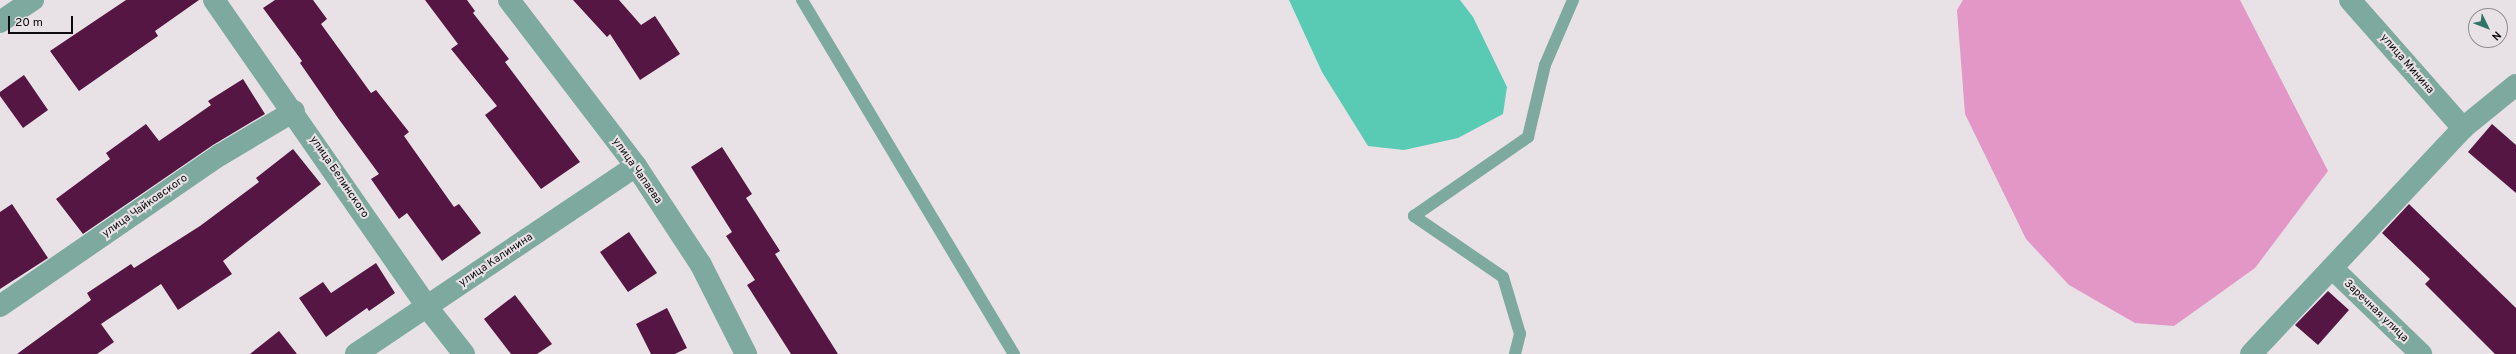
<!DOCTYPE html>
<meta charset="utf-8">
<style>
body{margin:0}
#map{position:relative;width:2516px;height:354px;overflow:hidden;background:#e8e2e6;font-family:Overpass,sans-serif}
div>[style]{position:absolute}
.forest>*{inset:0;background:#e297c7}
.water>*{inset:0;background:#59cab4}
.building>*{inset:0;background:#551643}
.service>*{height:12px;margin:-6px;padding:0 6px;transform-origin:6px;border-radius:6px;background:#7ea99f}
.minor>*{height:22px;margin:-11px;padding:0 11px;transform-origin:11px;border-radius:11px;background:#7ea99f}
span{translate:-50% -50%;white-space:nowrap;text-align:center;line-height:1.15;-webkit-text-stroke:4px #e8e2e6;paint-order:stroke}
.street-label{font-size:11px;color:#0e0c0e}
.north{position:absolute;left:2468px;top:8px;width:40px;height:40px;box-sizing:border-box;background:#e8e2e6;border:1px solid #918c90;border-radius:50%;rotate:133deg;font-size:11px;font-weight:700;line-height:16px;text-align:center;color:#0e0c0e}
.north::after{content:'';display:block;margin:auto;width:14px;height:18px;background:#307467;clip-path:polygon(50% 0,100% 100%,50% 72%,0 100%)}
.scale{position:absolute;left:8px;top:16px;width:65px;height:18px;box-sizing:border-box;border:2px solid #0e0c0e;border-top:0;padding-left:5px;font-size:12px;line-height:14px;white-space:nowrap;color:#0e0c0e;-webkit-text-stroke:3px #e8e2e6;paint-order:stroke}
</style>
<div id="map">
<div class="forest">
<div style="clip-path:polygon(1963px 0,2240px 0,2328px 171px,2255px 268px,2174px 326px,2135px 323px,2069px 285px,2026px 239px,1965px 114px,1957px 10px)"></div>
</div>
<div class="water">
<div style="clip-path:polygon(1289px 0,1460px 0,1473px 17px,1507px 87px,1503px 114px,1458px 138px,1404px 150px,1368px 146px,1322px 72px)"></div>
</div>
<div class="building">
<div style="clip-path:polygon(126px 0,199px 0,155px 31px,158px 36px,79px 91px,50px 51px)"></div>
<div style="clip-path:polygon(275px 0,313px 0,327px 19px,321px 24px,371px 93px,376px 90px,409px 132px,404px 136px,454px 207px,459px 204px,481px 233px,442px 261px,407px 213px,399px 219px,371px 179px,379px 174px,338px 118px,300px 63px,302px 61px,263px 8px)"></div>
<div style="clip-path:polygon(425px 0,467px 0,475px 11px,473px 13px,509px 59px,505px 62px,580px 162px,541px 189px,485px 115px,497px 106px,451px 49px,458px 44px)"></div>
<div style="clip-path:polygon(573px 0,619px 0,641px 25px,655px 16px,680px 54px,640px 80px,610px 34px,607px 37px)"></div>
<div style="clip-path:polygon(24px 75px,48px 110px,23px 128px,0 96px,0 92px)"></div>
<div style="clip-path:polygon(243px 79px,265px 114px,213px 145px,83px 234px,56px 199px,110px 159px,106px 153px,146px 124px,159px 141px,211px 105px,208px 101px)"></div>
<div style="clip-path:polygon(2492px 124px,2516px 145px,2516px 193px,2468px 152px)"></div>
<div style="clip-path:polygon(722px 147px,752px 194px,746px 198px,780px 251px,775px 254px,838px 354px,791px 354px,747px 285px,755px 280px,726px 236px,732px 232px,691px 167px)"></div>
<div style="clip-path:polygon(293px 149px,321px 184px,223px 261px,232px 274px,178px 310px,161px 284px,101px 324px,114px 342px,97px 354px,17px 354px,91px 300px,87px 293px,131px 264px,134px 268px,200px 226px,259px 182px,256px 178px)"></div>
<div style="clip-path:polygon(12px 204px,48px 258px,0 289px,0 212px)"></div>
<div style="clip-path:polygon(2409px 204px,2516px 308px,2516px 354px,2495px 354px,2425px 284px,2430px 279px,2382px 233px)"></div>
<div style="clip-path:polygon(629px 232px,657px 273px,628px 292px,600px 252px)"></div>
<div style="clip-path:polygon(376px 263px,395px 293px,369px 311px,367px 308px,326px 337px,299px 298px,323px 282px,331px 293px)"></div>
<div style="clip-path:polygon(2328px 291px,2349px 310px,2318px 345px,2295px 325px)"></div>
<div style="clip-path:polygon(515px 295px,552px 344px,537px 354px,511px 354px,484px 319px)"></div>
<div style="clip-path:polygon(667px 308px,687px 348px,675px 354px,651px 354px,636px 324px)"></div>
<div style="clip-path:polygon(279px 331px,297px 354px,250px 354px)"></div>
</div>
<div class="service">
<div style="left:802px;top:0;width:413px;rotate:59.1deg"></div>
<div style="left:1515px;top:354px;width:21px;rotate:-76deg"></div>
<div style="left:1520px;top:334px;width:59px;rotate:-106.6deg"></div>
<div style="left:1503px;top:277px;width:108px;rotate:-145.6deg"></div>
<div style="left:1414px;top:216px;width:139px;rotate:-34.7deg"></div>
<div style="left:1528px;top:137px;width:74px;rotate:-76.7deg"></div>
<div style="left:1545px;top:65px;width:71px;rotate:-66.7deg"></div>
</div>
<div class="minor">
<div style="left:214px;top:0;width:374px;rotate:55.2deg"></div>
<div style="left:427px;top:307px;width:60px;rotate:51.8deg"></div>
<div style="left:509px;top:0;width:209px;rotate:52.6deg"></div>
<div style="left:636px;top:166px;width:118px;rotate:56.7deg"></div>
<div style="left:701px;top:265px;width:100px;rotate:63.2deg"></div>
<div style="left:2350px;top:0;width:171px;rotate:48.6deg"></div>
<div style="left:0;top:22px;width:40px;rotate:-34deg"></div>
<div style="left:2332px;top:268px;width:124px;rotate:44deg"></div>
<div style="left:0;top:306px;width:267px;rotate:-34.5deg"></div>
<div style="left:220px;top:155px;width:86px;rotate:-30.7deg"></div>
<div style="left:356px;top:354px;width:337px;rotate:-33.9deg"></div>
<div style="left:2251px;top:354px;width:310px;rotate:-46.8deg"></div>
<div style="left:2463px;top:128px;width:68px;rotate:-39.1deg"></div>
</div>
<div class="street-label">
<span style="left:2407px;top:64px;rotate:49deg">улица Минина</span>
<span style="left:637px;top:171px;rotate:55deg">улица Чапаева</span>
<span style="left:339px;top:177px;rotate:56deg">улица Белинского</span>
<span style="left:145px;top:206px;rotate:-35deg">улица Чайковского</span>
<span style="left:496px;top:260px;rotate:-34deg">улица Калинина</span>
<span style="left:2376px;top:311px;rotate:44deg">Заречная улица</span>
</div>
<div class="north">N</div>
<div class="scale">20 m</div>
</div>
